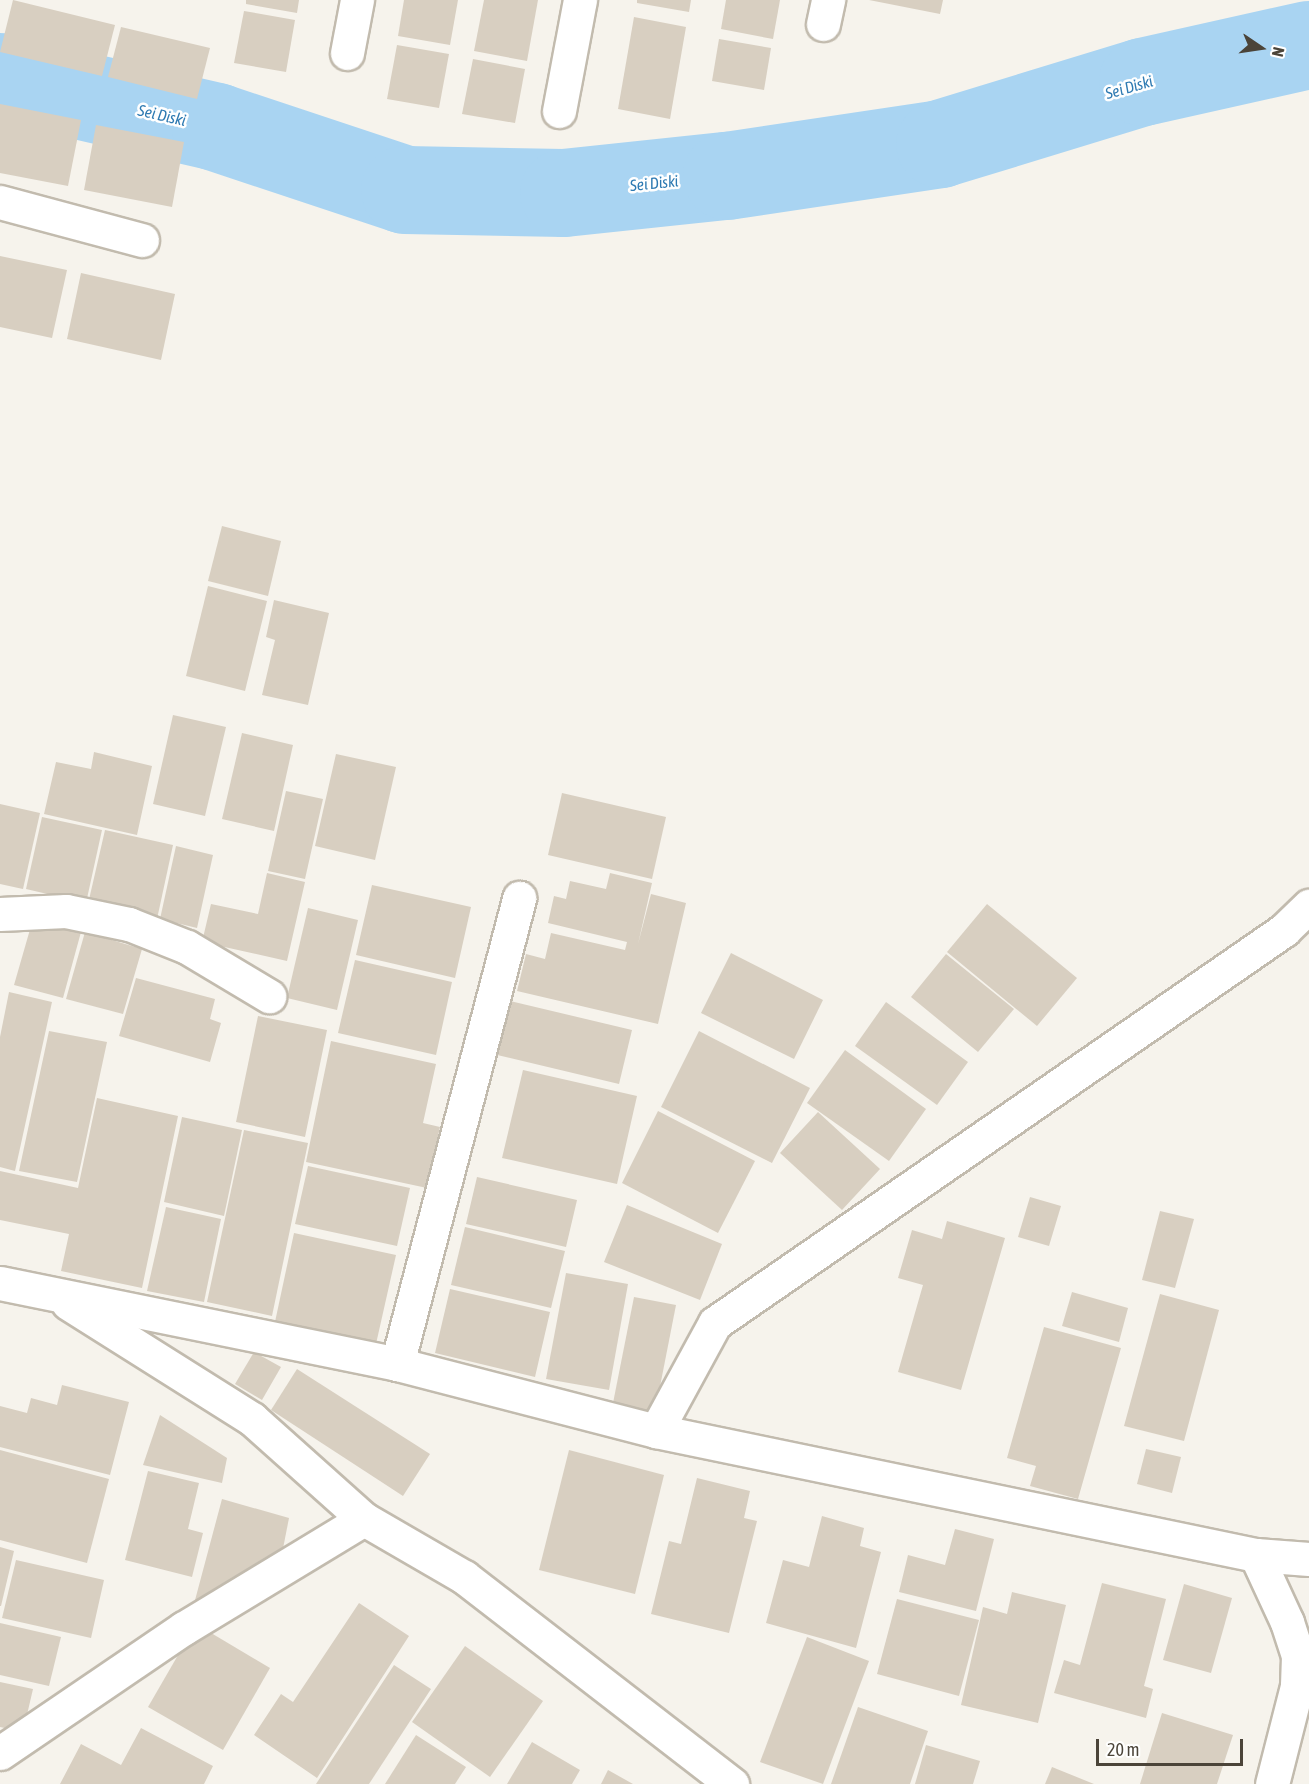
<!DOCTYPE html>
<style>
body{margin:0}
#map{position:relative;width:1309px;height:1784px;overflow:hidden;background:#f6f3ec;font-family:"Asap Condensed",sans-serif}
div>[style]{position:absolute}
.river>*{height:88px;margin:-44px;padding:0 44px;transform-origin:44px;border-radius:44px;background:#a9d4f2}
.building>*{inset:0;background:#d8cfc1}
.roads{filter:drop-shadow(2px 0 #c2bbae) drop-shadow(-2px 0 #c2bbae) drop-shadow(0 2px #c2bbae) drop-shadow(0 -2px #c2bbae)}
.minor>*{height:33px;margin:-16.5px;padding:0 16.5px;transform-origin:16.5px;border-radius:16.5px;background:#fff}
span{translate:-50% -50%;white-space:nowrap;text-align:center;line-height:1.15;-webkit-text-stroke:5px #fff;paint-order:stroke}
.water-label{font-size:16px;color:#2e7ab2;font-style:italic}
.north{position:absolute;left:1231px;top:18px;width:60px;height:60px;-webkit-text-stroke:4px #fff;paint-order:stroke;rotate:103deg;font-size:16px;font-weight:700;line-height:24px;text-align:center;color:#4b4439}
.north::after{content:'';display:block;margin:auto;width:21px;height:27px;background:#4b4439;clip-path:polygon(50% 0,100% 100%,50% 72%,0 100%)}
.scale{position:absolute;left:1096px;top:1739px;width:147px;height:27px;box-sizing:border-box;border:3px solid #4b4439;border-top:0;padding-left:8px;font-size:18px;line-height:21px;white-space:nowrap;color:#4b4439;-webkit-text-stroke:4px #fff;paint-order:stroke}
</style>
<div id="map">
<div class="river">
<div style="left:0;top:77px;width:222px;rotate:13deg"></div>
<div style="left:216px;top:127px;width:199px;rotate:18.4deg"></div>
<div style="left:405px;top:190px;width:159px;rotate:1.1deg"></div>
<div style="left:564px;top:193px;width:164px;rotate:-6deg"></div>
<div style="left:727px;top:176px;width:215px;rotate:-8.5deg"></div>
<div style="left:940px;top:144px;width:212px;rotate:-17deg"></div>
<div style="left:1143px;top:82px;width:170px;rotate:-12.6deg"></div>
</div>
<div class="building">
<div style="clip-path:polygon(13px 0,115px 25px,102px 76px,0 52px)"></div>
<div style="clip-path:polygon(246px 0,299px 0,297px 13px,246px 4px)"></div>
<div style="clip-path:polygon(404px 0,458px 0,450px 45px,398px 36px)"></div>
<div style="clip-path:polygon(484px 0,538px 0,527px 61px,474px 51px)"></div>
<div style="clip-path:polygon(637px 0,691px 0,689px 12px,637px 3px)"></div>
<div style="clip-path:polygon(726px 0,780px 0,773px 39px,721px 29px)"></div>
<div style="clip-path:polygon(869px 0,943px 0,940px 14px)"></div>
<div style="clip-path:polygon(244px 11px,295px 20px,286px 72px,234px 63px)"></div>
<div style="clip-path:polygon(634px 17px,686px 27px,670px 119px,618px 109px)"></div>
<div style="clip-path:polygon(121px 27px,210px 48px,197px 99px,108px 77px)"></div>
<div style="clip-path:polygon(719px 39px,771px 48px,764px 90px,712px 81px)"></div>
<div style="clip-path:polygon(397px 45px,449px 54px,439px 108px,387px 99px)"></div>
<div style="clip-path:polygon(473px 59px,525px 69px,515px 123px,462px 114px)"></div>
<div style="clip-path:polygon(0 104px,81px 120px,68px 186px,0 173px)"></div>
<div style="clip-path:polygon(96px 125px,184px 142px,172px 207px,84px 190px)"></div>
<div style="clip-path:polygon(0 256px,67px 270px,52px 338px,0 327px)"></div>
<div style="clip-path:polygon(81px 273px,175px 294px,161px 360px,67px 339px)"></div>
<div style="clip-path:polygon(222px 526px,281px 541px,268px 596px,208px 581px)"></div>
<div style="clip-path:polygon(208px 586px,267px 601px,245px 691px,186px 676px)"></div>
<div style="clip-path:polygon(274px 600px,329px 613px,308px 705px,262px 695px,275px 640px,266px 637px)"></div>
<div style="clip-path:polygon(173px 715px,226px 727px,205px 816px,153px 804px)"></div>
<div style="clip-path:polygon(242px 733px,293px 745px,274px 831px,222px 819px)"></div>
<div style="clip-path:polygon(94px 752px,152px 766px,137px 835px,44px 814px,56px 762px,91px 769px)"></div>
<div style="clip-path:polygon(336px 754px,396px 767px,375px 860px,315px 846px)"></div>
<div style="clip-path:polygon(286px 791px,323px 799px,305px 879px,268px 871px)"></div>
<div style="clip-path:polygon(562px 793px,666px 817px,652px 879px,548px 855px)"></div>
<div style="clip-path:polygon(0 804px,40px 813px,23px 889px,0 884px)"></div>
<div style="clip-path:polygon(42px 817px,102px 830px,86px 903px,26px 889px)"></div>
<div style="clip-path:polygon(105px 830px,173px 845px,157px 919px,88px 904px)"></div>
<div style="clip-path:polygon(176px 846px,213px 855px,197px 928px,160px 919px)"></div>
<div style="clip-path:polygon(267px 873px,305px 882px,287px 961px,202px 942px,211px 904px,258px 914px)"></div>
<div style="clip-path:polygon(610px 873px,652px 883px,638px 944px,651px 894px,686px 903px,658px 1024px,517px 991px,526px 954px,545px 959px,551px 933px,625px 950px,627px 942px,548px 923px,554px 896px,566px 899px,570px 881px,606px 889px)"></div>
<div style="clip-path:polygon(372px 885px,471px 907px,455px 978px,356px 955px)"></div>
<div style="clip-path:polygon(987px 904px,1077px 978px,1037px 1026px,947px 952px)"></div>
<div style="clip-path:polygon(308px 908px,358px 920px,337px 1010px,287px 998px)"></div>
<div style="clip-path:polygon(33px 919px,81px 932px,63px 998px,14px 985px)"></div>
<div style="clip-path:polygon(85px 932px,142px 949px,123px 1014px,66px 999px)"></div>
<div style="clip-path:polygon(731px 953px,823px 1000px,794px 1059px,701px 1013px)"></div>
<div style="clip-path:polygon(946px 954px,1014px 1009px,978px 1052px,911px 997px)"></div>
<div style="clip-path:polygon(355px 960px,452px 982px,436px 1055px,338px 1033px)"></div>
<div style="clip-path:polygon(136px 978px,215px 999px,210px 1019px,221px 1023px,210px 1062px,119px 1036px)"></div>
<div style="clip-path:polygon(9px 992px,52px 1002px,15px 1171px,0 1167px,0 1037px)"></div>
<div style="clip-path:polygon(506px 1000px,632px 1030px,619px 1084px,493px 1054px)"></div>
<div style="clip-path:polygon(886px 1002px,968px 1062px,937px 1105px,855px 1046px)"></div>
<div style="clip-path:polygon(258px 1016px,327px 1030px,305px 1137px,236px 1122px)"></div>
<div style="clip-path:polygon(49px 1031px,107px 1042px,77px 1182px,19px 1171px)"></div>
<div style="clip-path:polygon(699px 1031px,810px 1088px,772px 1163px,661px 1107px)"></div>
<div style="clip-path:polygon(331px 1041px,436px 1064px,423px 1123px,440px 1127px,427px 1188px,306px 1162px)"></div>
<div style="clip-path:polygon(845px 1050px,926px 1109px,889px 1161px,807px 1103px)"></div>
<div style="clip-path:polygon(523px 1070px,637px 1096px,617px 1184px,502px 1158px)"></div>
<div style="clip-path:polygon(97px 1098px,178px 1116px,142px 1288px,61px 1271px,69px 1234px,0 1220px,0 1171px,78px 1188px)"></div>
<div style="clip-path:polygon(658px 1111px,755px 1161px,718px 1233px,622px 1183px)"></div>
<div style="clip-path:polygon(818px 1112px,880px 1169px,842px 1210px,780px 1153px)"></div>
<div style="clip-path:polygon(182px 1117px,242px 1130px,224px 1216px,164px 1202px)"></div>
<div style="clip-path:polygon(244px 1130px,308px 1143px,272px 1316px,207px 1302px)"></div>
<div style="clip-path:polygon(308px 1166px,410px 1188px,397px 1246px,295px 1224px)"></div>
<div style="clip-path:polygon(477px 1177px,577px 1200px,566px 1247px,466px 1224px)"></div>
<div style="clip-path:polygon(1030px 1197px,1061px 1206px,1049px 1246px,1018px 1237px)"></div>
<div style="clip-path:polygon(627px 1205px,722px 1244px,700px 1300px,604px 1262px)"></div>
<div style="clip-path:polygon(166px 1207px,221px 1219px,204px 1302px,147px 1291px)"></div>
<div style="clip-path:polygon(1160px 1211px,1194px 1219px,1175px 1288px,1142px 1280px)"></div>
<div style="clip-path:polygon(947px 1221px,1005px 1238px,961px 1390px,898px 1372px,923px 1285px,898px 1278px,912px 1230px,942px 1239px)"></div>
<div style="clip-path:polygon(465px 1227px,565px 1251px,551px 1308px,451px 1285px)"></div>
<div style="clip-path:polygon(294px 1233px,396px 1255px,376px 1344px,275px 1322px)"></div>
<div style="clip-path:polygon(566px 1273px,628px 1284px,609px 1390px,546px 1379px)"></div>
<div style="clip-path:polygon(450px 1289px,550px 1312px,535px 1377px,435px 1353px)"></div>
<div style="clip-path:polygon(1072px 1292px,1128px 1308px,1119px 1342px,1062px 1326px)"></div>
<div style="clip-path:polygon(1160px 1294px,1219px 1310px,1184px 1441px,1124px 1426px)"></div>
<div style="clip-path:polygon(634px 1297px,676px 1305px,655px 1412px,613px 1403px)"></div>
<div style="clip-path:polygon(1044px 1327px,1121px 1348px,1078px 1499px,1030px 1486px,1036px 1466px,1007px 1458px)"></div>
<div style="clip-path:polygon(254px 1352px,281px 1367px,262px 1400px,235px 1384px)"></div>
<div style="clip-path:polygon(297px 1369px,430px 1454px,403px 1496px,271px 1410px)"></div>
<div style="clip-path:polygon(62px 1385px,129px 1402px,110px 1475px,0 1447px,0 1406px,27px 1413px,31px 1398px,57px 1405px)"></div>
<div style="clip-path:polygon(160px 1415px,227px 1458px,222px 1483px,143px 1465px)"></div>
<div style="clip-path:polygon(1146px 1449px,1181px 1457px,1172px 1493px,1137px 1484px)"></div>
<div style="clip-path:polygon(0 1450px,109px 1479px,87px 1563px,0 1540px)"></div>
<div style="clip-path:polygon(569px 1450px,664px 1475px,635px 1594px,539px 1570px)"></div>
<div style="clip-path:polygon(148px 1471px,199px 1483px,188px 1529px,203px 1533px,192px 1577px,125px 1560px)"></div>
<div style="clip-path:polygon(697px 1478px,750px 1491px,744px 1518px,757px 1521px,729px 1633px,651px 1614px,669px 1541px,681px 1544px)"></div>
<div style="clip-path:polygon(222px 1499px,289px 1518px,279px 1569px,194px 1604px)"></div>
<div style="clip-path:polygon(822px 1516px,864px 1528px,860px 1546px,881px 1552px,856px 1648px,766px 1623px,783px 1560px,809px 1567px)"></div>
<div style="clip-path:polygon(955px 1529px,994px 1539px,976px 1611px,899px 1592px,908px 1555px,945px 1565px)"></div>
<div style="clip-path:polygon(0 1547px,14px 1551px,1px 1606px,0 1606px)"></div>
<div style="clip-path:polygon(16px 1560px,104px 1580px,91px 1638px,2px 1618px)"></div>
<div style="clip-path:polygon(1102px 1583px,1166px 1599px,1144px 1686px,1153px 1689px,1146px 1718px,1054px 1693px,1064px 1660px,1080px 1665px)"></div>
<div style="clip-path:polygon(1184px 1584px,1232px 1598px,1211px 1673px,1163px 1660px)"></div>
<div style="clip-path:polygon(1012px 1592px,1066px 1605px,1038px 1723px,961px 1705px,983px 1607px,1007px 1614px)"></div>
<div style="clip-path:polygon(897px 1599px,979px 1620px,959px 1696px,877px 1674px)"></div>
<div style="clip-path:polygon(359px 1603px,409px 1636px,317px 1778px,254px 1735px,281px 1694px,293px 1702px)"></div>
<div style="clip-path:polygon(0 1623px,61px 1637px,49px 1686px,0 1675px)"></div>
<div style="clip-path:polygon(196px 1624px,270px 1668px,223px 1750px,148px 1707px)"></div>
<div style="clip-path:polygon(807px 1637px,869px 1661px,823px 1784px,760px 1762px)"></div>
<div style="clip-path:polygon(465px 1646px,543px 1701px,490px 1777px,412px 1722px)"></div>
<div style="clip-path:polygon(394px 1665px,431px 1689px,369px 1784px,316px 1784px)"></div>
<div style="clip-path:polygon(0 1682px,33px 1689px,23px 1732px,0 1727px)"></div>
<div style="clip-path:polygon(858px 1707px,928px 1731px,910px 1784px,831px 1784px)"></div>
<div style="clip-path:polygon(1162px 1713px,1233px 1735px,1217px 1784px,1140px 1784px)"></div>
<div style="clip-path:polygon(141px 1728px,213px 1766px,204px 1784px,60px 1784px,81px 1744px,121px 1765px)"></div>
<div style="clip-path:polygon(416px 1735px,466px 1767px,455px 1784px,385px 1784px)"></div>
<div style="clip-path:polygon(532px 1742px,580px 1770px,572px 1784px,507px 1784px)"></div>
<div style="clip-path:polygon(926px 1745px,980px 1761px,973px 1784px,915px 1784px)"></div>
<div style="clip-path:polygon(1052px 1767px,1094px 1784px,1045px 1784px)"></div>
<div style="clip-path:polygon(608px 1770px,633px 1784px,601px 1784px)"></div>
</div>
<div class="roads">
<div class="minor">
<div style="left:823px;top:24px;width:25px;rotate:-78deg"></div>
<div style="left:347px;top:53px;width:54px;rotate:-79.3deg"></div>
<div style="left:559px;top:111px;width:113px;rotate:-79.3deg"></div>
<div style="left:0;top:202px;width:147px;rotate:15deg"></div>
<div style="left:0;top:914px;width:66px;rotate:-2.6deg"></div>
<div style="left:66px;top:911px;width:64px;rotate:11.7deg"></div>
<div style="left:129px;top:924px;width:62px;rotate:21.6deg"></div>
<div style="left:187px;top:947px;width:96px;rotate:30.9deg"></div>
<div style="left:0;top:1283px;width:405px;rotate:11.5deg"></div>
<div style="left:397px;top:1364px;width:268px;rotate:14.5deg"></div>
<div style="left:656px;top:1431px;width:613px;rotate:11.68deg"></div>
<div style="left:1256px;top:1555px;width:53px;rotate:4.3deg"></div>
<div style="left:68px;top:1303px;width:218px;rotate:32.2deg"></div>
<div style="left:252px;top:1419px;width:150px;rotate:41.8deg"></div>
<div style="left:364px;top:1519px;width:116px;rotate:30.1deg"></div>
<div style="left:464px;top:1577px;width:339px;rotate:37.7deg"></div>
<div style="left:397px;top:1364px;width:482px;rotate:-75.3deg"></div>
<div style="left:656px;top:1431px;width:123px;rotate:-61.4deg"></div>
<div style="left:715px;top:1323px;width:692px;rotate:-34.63deg"></div>
<div style="left:1284px;top:930px;width:35px;rotate:-44deg"></div>
<div style="left:1256px;top:1555px;width:74px;rotate:65.2deg"></div>
<div style="left:1287px;top:1622px;width:36px;rotate:72deg"></div>
<div style="left:1298px;top:1656px;width:30px;rotate:92deg"></div>
<div style="left:1297px;top:1686px;width:101px;rotate:104.3deg"></div>
<div style="left:0;top:1753px;width:222px;rotate:-34.2deg"></div>
<div style="left:184px;top:1628px;width:210px;rotate:-31.2deg"></div>
</div>
</div>
<div class="water-label">
<span style="left:1129px;top:87px;rotate:-16deg">Sei Diski</span>
<span style="left:162px;top:115px;rotate:13deg">Sei Diski</span>
<span style="left:654px;top:183px;rotate:-6deg">Sei Diski</span>
</div>
<div class="north">N</div>
<div class="scale">20 m</div>
</div>
